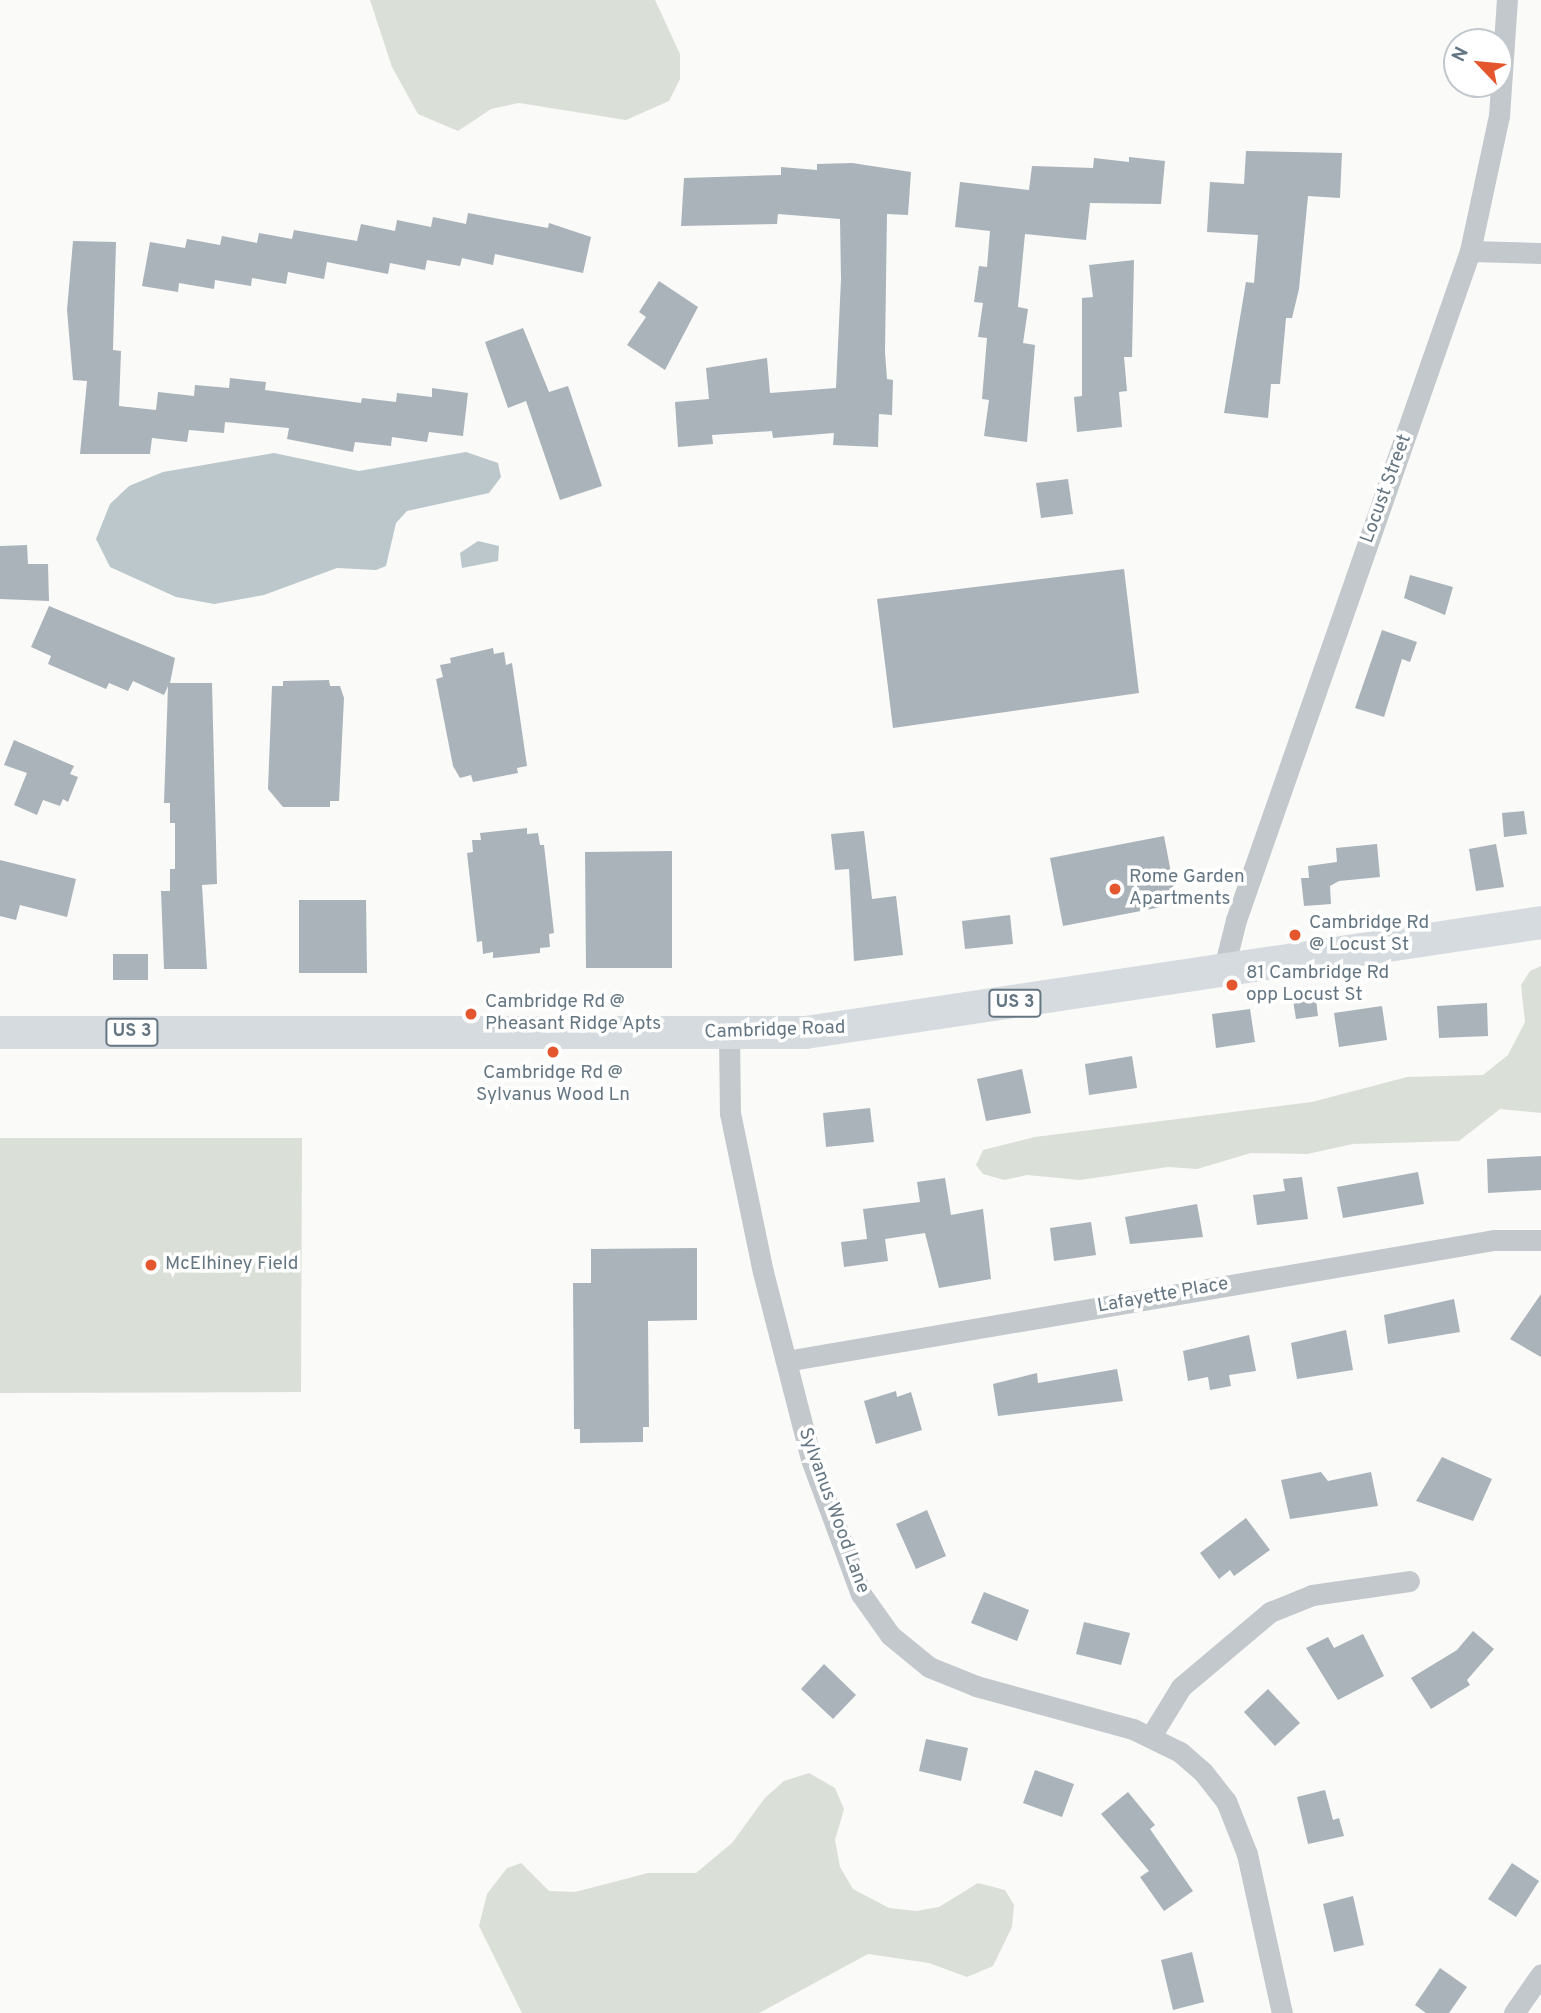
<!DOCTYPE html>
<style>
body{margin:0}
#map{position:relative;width:1541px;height:2013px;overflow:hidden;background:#fafaf8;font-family:Overpass,sans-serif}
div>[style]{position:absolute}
.green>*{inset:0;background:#dadfd7}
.water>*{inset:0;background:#bbc7cb}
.building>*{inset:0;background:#aab3b9}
.minor>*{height:21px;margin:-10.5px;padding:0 10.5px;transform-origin:10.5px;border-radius:10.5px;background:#c3c8cc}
.trunk>*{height:33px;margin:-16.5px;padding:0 16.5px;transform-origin:16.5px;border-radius:16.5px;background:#d6dbdf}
.dots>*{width:19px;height:19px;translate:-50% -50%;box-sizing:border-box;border:4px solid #fff;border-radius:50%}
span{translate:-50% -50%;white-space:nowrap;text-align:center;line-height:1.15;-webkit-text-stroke:7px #fff;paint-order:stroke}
.shield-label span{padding:2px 5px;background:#fff;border:2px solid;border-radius:5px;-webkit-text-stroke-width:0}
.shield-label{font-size:18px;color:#657683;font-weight:700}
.street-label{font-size:19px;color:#657683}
.poi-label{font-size:19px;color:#657683}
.left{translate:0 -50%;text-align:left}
.north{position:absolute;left:1443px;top:28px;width:70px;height:70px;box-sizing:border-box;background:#fff;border:2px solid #c1c8cd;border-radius:50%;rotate:296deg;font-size:19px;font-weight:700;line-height:28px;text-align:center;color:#657683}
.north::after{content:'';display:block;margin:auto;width:24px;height:32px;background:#e4572e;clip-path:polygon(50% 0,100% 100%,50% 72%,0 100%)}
</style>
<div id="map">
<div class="green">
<div style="clip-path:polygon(370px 0,655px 0,680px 54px,680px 79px,669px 101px,626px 120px,519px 103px,491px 109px,458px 131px,418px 114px,392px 67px)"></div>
<div style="clip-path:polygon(1541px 966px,1541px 1113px,1500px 1109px,1459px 1141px,1353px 1144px,1307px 1154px,1251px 1153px,1197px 1169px,1168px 1167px,1080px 1180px,1027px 1175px,1004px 1180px,983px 1174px,976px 1165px,983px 1150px,1035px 1137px,1312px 1102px,1407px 1077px,1483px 1075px,1508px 1055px,1525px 1022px,1521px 985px,1530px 971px)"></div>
<div style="clip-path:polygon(0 1138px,302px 1138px,301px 1392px,0 1393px)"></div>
<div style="clip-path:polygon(809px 1773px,835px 1788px,844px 1809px,835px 1840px,840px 1867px,853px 1889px,889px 1908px,916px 1911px,939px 1907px,978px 1883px,1005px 1890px,1014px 1905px,1012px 1927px,993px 1966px,967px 1977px,929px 1963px,868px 1954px,759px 2013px,522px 2013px,479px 1926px,487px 1894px,507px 1868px,521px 1863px,549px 1891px,575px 1892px,648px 1873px,696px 1873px,732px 1843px,765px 1798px,784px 1781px)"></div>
</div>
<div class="water">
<div style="clip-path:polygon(466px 452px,498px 463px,501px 477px,489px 493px,407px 511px,396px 523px,386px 566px,376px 570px,337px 568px,264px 595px,214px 604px,176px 597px,110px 567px,96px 539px,110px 504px,129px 486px,163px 472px,274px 453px,359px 471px)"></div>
<div style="clip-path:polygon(478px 541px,499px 546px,498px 561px,462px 568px,460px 553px)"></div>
</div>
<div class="building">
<div style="clip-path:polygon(1246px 151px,1342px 153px,1340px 198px,1308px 196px,1299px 289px,1292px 318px,1286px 318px,1280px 384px,1271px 384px,1268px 418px,1224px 413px,1246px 282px,1254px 283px,1258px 235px,1207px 232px,1210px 182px,1244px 184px)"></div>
<div style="clip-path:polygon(1129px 157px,1165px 161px,1161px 204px,1090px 203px,1086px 240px,1025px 234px,1018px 307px,1028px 309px,1023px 343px,1035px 345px,1027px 442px,984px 436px,989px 400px,982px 399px,987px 338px,978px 337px,983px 303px,974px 302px,979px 266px,987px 267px,990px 231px,955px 227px,960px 182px,1029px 190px,1032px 166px,1093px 168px,1094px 158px,1129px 162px)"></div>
<div style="clip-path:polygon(852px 163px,911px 172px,908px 215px,887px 214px,885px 352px,887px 379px,893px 380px,892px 415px,879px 414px,878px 447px,833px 445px,834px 433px,773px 438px,772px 431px,712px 435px,713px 444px,678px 447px,675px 402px,709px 399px,706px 368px,767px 358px,770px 393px,836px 388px,841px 279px,840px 219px,778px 214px,777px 224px,681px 226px,684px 178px,781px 175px,781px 167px,817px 170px,817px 164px)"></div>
<div style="clip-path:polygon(468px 213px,548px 228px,549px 223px,591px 237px,583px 273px,495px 254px,493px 265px,462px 258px,460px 266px,427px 260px,425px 270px,390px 263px,388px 274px,327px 262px,324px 279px,288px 272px,286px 284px,252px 278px,251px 286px,215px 280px,214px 289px,179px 283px,178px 292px,142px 286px,150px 242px,185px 248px,187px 239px,220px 245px,222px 236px,257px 243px,259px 233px,292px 239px,294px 230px,357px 241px,361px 224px,395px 231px,397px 220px,431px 227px,433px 217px,466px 224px)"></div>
<div style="clip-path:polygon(73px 241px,116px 242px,113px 350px,121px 351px,119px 406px,156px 410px,158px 392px,194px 396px,195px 385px,229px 388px,230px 378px,266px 382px,265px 390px,361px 403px,362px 398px,396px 402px,397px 393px,432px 397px,432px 388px,468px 393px,463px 436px,429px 432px,427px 442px,392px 437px,391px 446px,355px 442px,353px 452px,287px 439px,289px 428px,225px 422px,224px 433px,189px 430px,187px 442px,152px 438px,150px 454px,80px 454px,87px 381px,73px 380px,67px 310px)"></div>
<div style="clip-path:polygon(1134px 260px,1132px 357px,1124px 357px,1127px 391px,1119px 392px,1122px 427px,1077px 432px,1074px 397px,1082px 396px,1082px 298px,1093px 297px,1089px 265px)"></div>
<div style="clip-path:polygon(659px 281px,698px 307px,665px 370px,627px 345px,646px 317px,639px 312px)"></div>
<div style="clip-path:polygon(523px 328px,549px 392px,568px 386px,602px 486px,560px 500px,526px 401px,508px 408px,485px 342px)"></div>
<div style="clip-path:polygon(1068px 479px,1073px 514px,1041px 518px,1036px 483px)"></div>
<div style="clip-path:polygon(27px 545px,28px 564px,48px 564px,49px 601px,0 599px,0 546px)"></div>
<div style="clip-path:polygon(1124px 569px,1139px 693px,893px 728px,877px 599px)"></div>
<div style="clip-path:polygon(1410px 575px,1453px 587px,1445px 615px,1404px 598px)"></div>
<div style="clip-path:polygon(49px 606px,175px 658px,170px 683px,212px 683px,217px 884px,202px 885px,207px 969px,164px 969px,161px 891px,170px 891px,170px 869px,175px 869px,175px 823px,170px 823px,170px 803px,164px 803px,168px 686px,164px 695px,133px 681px,128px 691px,109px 683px,106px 689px,48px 664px,51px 656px,31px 647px)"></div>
<div style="clip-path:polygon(1382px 630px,1417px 642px,1410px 662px,1402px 659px,1384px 717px,1355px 708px)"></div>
<div style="clip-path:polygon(493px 648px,494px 654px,504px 652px,506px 665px,512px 663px,527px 766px,517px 768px,518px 773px,473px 782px,471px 775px,460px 778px,453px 766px,436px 679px,443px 677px,440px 665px,451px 663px,450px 658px)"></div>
<div style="clip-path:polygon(329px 680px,330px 686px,340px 686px,344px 698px,339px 801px,330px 801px,330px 807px,283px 807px,268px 789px,272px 686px,283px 686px,283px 681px)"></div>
<div style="clip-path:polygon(14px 740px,74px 766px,70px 774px,78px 777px,68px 802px,63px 799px,60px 806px,43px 800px,37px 815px,14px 805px,27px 773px,4px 765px)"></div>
<div style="clip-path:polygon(1524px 811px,1527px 834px,1504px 837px,1502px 813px)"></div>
<div style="clip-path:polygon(527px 828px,527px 834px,538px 833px,540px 845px,544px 845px,554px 933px,549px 934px,550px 947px,540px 948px,540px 953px,493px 958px,493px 952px,483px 954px,482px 941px,477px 942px,467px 853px,473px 852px,472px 840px,481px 840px,480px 833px)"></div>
<div style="clip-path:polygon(864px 831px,872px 899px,896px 896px,903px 955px,854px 961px,849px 869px,835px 870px,831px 834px)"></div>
<div style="clip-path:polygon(1164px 836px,1177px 904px,1063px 926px,1050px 858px)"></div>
<div style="clip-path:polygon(1377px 844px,1380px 877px,1339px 881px,1330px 886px,1331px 904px,1304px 906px,1301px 878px,1309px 878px,1308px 866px,1337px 862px,1336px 848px)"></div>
<div style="clip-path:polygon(1496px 844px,1504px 887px,1476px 891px,1469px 849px)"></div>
<div style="clip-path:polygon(672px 851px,672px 968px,586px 968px,585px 852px)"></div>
<div style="clip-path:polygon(0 860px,76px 879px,67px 917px,20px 905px,16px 920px,0 916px)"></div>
<div style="clip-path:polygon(299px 900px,366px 900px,367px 973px,299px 973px)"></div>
<div style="clip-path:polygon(1010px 915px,1013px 944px,965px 949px,962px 921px)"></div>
<div style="clip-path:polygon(113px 954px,148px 954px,148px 980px,113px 980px)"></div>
<div style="clip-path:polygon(1315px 991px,1318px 1016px,1296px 1019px,1292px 994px)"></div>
<div style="clip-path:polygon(1487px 1003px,1488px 1036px,1439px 1038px,1437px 1006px)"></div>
<div style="clip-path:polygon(1382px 1006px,1387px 1040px,1339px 1047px,1334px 1013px)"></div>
<div style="clip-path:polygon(1250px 1009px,1255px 1042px,1216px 1048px,1212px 1014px)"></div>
<div style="clip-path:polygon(1132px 1056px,1137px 1088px,1089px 1095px,1085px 1064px)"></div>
<div style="clip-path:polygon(1022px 1069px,1031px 1113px,986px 1121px,977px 1079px)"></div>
<div style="clip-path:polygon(870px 1108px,874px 1142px,826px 1147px,823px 1113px)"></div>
<div style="clip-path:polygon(1541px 1156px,1541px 1190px,1488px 1193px,1487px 1159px)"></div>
<div style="clip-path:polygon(1418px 1172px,1424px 1204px,1343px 1218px,1337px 1187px)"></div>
<div style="clip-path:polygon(1302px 1177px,1308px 1219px,1257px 1225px,1253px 1195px,1285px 1191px,1283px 1179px)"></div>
<div style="clip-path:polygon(945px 1178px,951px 1215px,983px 1209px,991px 1279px,939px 1288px,925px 1233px,885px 1239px,888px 1261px,844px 1267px,841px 1242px,867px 1239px,863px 1209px,920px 1202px,917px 1182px)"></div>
<div style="clip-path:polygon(1197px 1204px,1203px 1237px,1130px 1244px,1125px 1217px)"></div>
<div style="clip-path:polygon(1091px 1222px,1096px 1255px,1054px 1261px,1050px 1228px)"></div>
<div style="clip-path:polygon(697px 1248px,697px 1320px,648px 1321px,649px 1427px,643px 1427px,643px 1442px,580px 1443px,580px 1429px,574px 1429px,573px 1283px,591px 1283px,591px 1249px)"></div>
<div style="clip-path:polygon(1541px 1294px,1541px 1357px,1510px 1339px)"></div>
<div style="clip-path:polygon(1454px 1299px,1460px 1332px,1388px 1344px,1384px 1315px)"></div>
<div style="clip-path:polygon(1346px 1330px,1353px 1370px,1297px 1379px,1291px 1343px)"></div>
<div style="clip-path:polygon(1249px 1335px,1256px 1371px,1229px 1375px,1231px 1386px,1210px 1390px,1208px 1377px,1188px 1381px,1183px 1351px)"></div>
<div style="clip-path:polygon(1117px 1369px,1123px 1401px,998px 1416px,993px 1384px,1037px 1373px,1038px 1383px)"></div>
<div style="clip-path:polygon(896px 1391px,897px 1397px,911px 1392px,922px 1430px,876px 1444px,864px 1401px)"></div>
<div style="clip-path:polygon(1442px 1457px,1492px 1479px,1473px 1521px,1416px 1501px)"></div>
<div style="clip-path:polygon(1321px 1472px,1328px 1481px,1371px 1472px,1378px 1506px,1290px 1519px,1281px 1480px)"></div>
<div style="clip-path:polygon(927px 1510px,946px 1556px,916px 1569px,896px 1524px)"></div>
<div style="clip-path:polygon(1246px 1518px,1270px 1550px,1234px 1576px,1230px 1570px,1219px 1579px,1200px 1553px)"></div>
<div style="clip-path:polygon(984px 1592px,1029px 1610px,1017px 1641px,971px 1623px)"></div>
<div style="clip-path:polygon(1084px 1622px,1130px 1633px,1121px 1665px,1076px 1654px)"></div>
<div style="clip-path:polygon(1473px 1631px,1494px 1649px,1467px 1680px,1470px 1685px,1431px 1709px,1411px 1678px,1457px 1650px)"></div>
<div style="clip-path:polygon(1363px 1634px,1384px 1676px,1338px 1700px,1306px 1648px,1328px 1637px,1334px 1648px)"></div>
<div style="clip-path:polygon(824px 1664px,856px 1695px,833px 1719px,801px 1689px)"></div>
<div style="clip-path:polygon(1268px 1689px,1300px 1723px,1275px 1746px,1244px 1712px)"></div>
<div style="clip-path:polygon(926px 1739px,968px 1748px,961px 1781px,919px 1771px)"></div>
<div style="clip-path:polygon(1035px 1770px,1074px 1784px,1062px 1817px,1023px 1803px)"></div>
<div style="clip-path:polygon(1325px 1790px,1333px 1820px,1339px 1818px,1344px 1836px,1308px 1844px,1297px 1797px)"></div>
<div style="clip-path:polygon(1128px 1792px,1155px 1825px,1150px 1829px,1193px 1891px,1164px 1911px,1140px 1877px,1149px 1871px,1101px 1814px)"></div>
<div style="clip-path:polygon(1512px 1863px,1539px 1881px,1516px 1917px,1488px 1899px)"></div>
<div style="clip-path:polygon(1353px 1896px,1364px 1945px,1334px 1952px,1323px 1904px)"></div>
<div style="clip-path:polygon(1192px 1952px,1204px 2002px,1173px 2010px,1161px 1960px)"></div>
<div style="clip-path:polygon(1440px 1968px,1467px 1987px,1449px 2013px,1426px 2013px,1415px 2005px)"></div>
</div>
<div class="minor">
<div style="left:1470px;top:251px;width:71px;rotate:1.6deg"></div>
<div style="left:1224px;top:968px;width:49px;rotate:-76deg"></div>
<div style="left:1236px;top:920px;width:709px;rotate:-70.72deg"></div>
<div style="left:1470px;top:251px;width:138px;rotate:-77.9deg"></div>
<div style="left:1499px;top:116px;width:116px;rotate:-86.1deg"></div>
<div style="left:729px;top:1034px;width:79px;rotate:89.3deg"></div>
<div style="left:730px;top:1113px;width:162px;rotate:78.3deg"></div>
<div style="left:763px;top:1272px;width:193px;rotate:75.6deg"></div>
<div style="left:811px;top:1459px;width:144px;rotate:69.7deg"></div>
<div style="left:861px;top:1594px;width:50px;rotate:54.7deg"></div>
<div style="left:890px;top:1635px;width:50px;rotate:39.4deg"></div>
<div style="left:929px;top:1667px;width:51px;rotate:22deg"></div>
<div style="left:976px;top:1686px;width:163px;rotate:15.3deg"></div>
<div style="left:1133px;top:1729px;width:52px;rotate:26.1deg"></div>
<div style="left:1180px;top:1752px;width:30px;rotate:41deg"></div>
<div style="left:1203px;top:1772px;width:37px;rotate:52deg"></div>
<div style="left:1226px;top:1801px;width:57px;rotate:68.4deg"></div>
<div style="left:1247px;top:1854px;width:163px;rotate:77.6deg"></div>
<div style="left:786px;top:1361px;width:718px;rotate:-9.7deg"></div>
<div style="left:1494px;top:1240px;width:47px"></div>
<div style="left:1151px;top:1736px;width:57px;rotate:-58.5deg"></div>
<div style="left:1181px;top:1687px;width:116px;rotate:-40.1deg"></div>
<div style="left:1270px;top:1612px;width:45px;rotate:-22deg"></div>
<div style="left:1312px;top:1595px;width:98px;rotate:-8.2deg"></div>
<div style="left:1514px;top:2013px;width:47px;rotate:-55.3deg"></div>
</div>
<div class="trunk">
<div style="left:0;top:1032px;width:805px"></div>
<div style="left:805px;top:1032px;width:744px;rotate:-8.5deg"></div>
</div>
<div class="dots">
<div style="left:1115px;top:889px;background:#e4572e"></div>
<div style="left:1295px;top:935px;background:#e4572e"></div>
<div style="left:1232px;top:985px;background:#e4572e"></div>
<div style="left:471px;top:1014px;background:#e4572e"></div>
<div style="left:553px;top:1052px;background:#e4572e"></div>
<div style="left:151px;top:1265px;background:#e4572e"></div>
</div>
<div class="shield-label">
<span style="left:1015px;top:1003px">US 3</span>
<span style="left:132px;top:1032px">US 3</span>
</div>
<div class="street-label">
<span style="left:1387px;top:489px;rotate:-70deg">Locust Street</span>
<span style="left:775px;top:1031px;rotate:-2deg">Cambridge Road</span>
<span style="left:1163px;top:1296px;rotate:-10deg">Lafayette Place</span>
<span style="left:833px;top:1511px;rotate:70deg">Sylvanus Wood Lane</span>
</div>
<div class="poi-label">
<span class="left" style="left:1129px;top:889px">Rome Garden<br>Apartments</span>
<span class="left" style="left:1309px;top:935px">Cambridge Rd<br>@ Locust St</span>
<span class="left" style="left:1246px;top:985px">81 Cambridge Rd<br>opp Locust St</span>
<span class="left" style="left:485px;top:1014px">Cambridge Rd @<br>Pheasant Ridge Apts</span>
<span style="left:553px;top:1085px">Cambridge Rd @<br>Sylvanus Wood Ln</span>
<span class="left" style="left:165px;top:1265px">McElhiney Field</span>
</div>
<div class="north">N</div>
</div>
